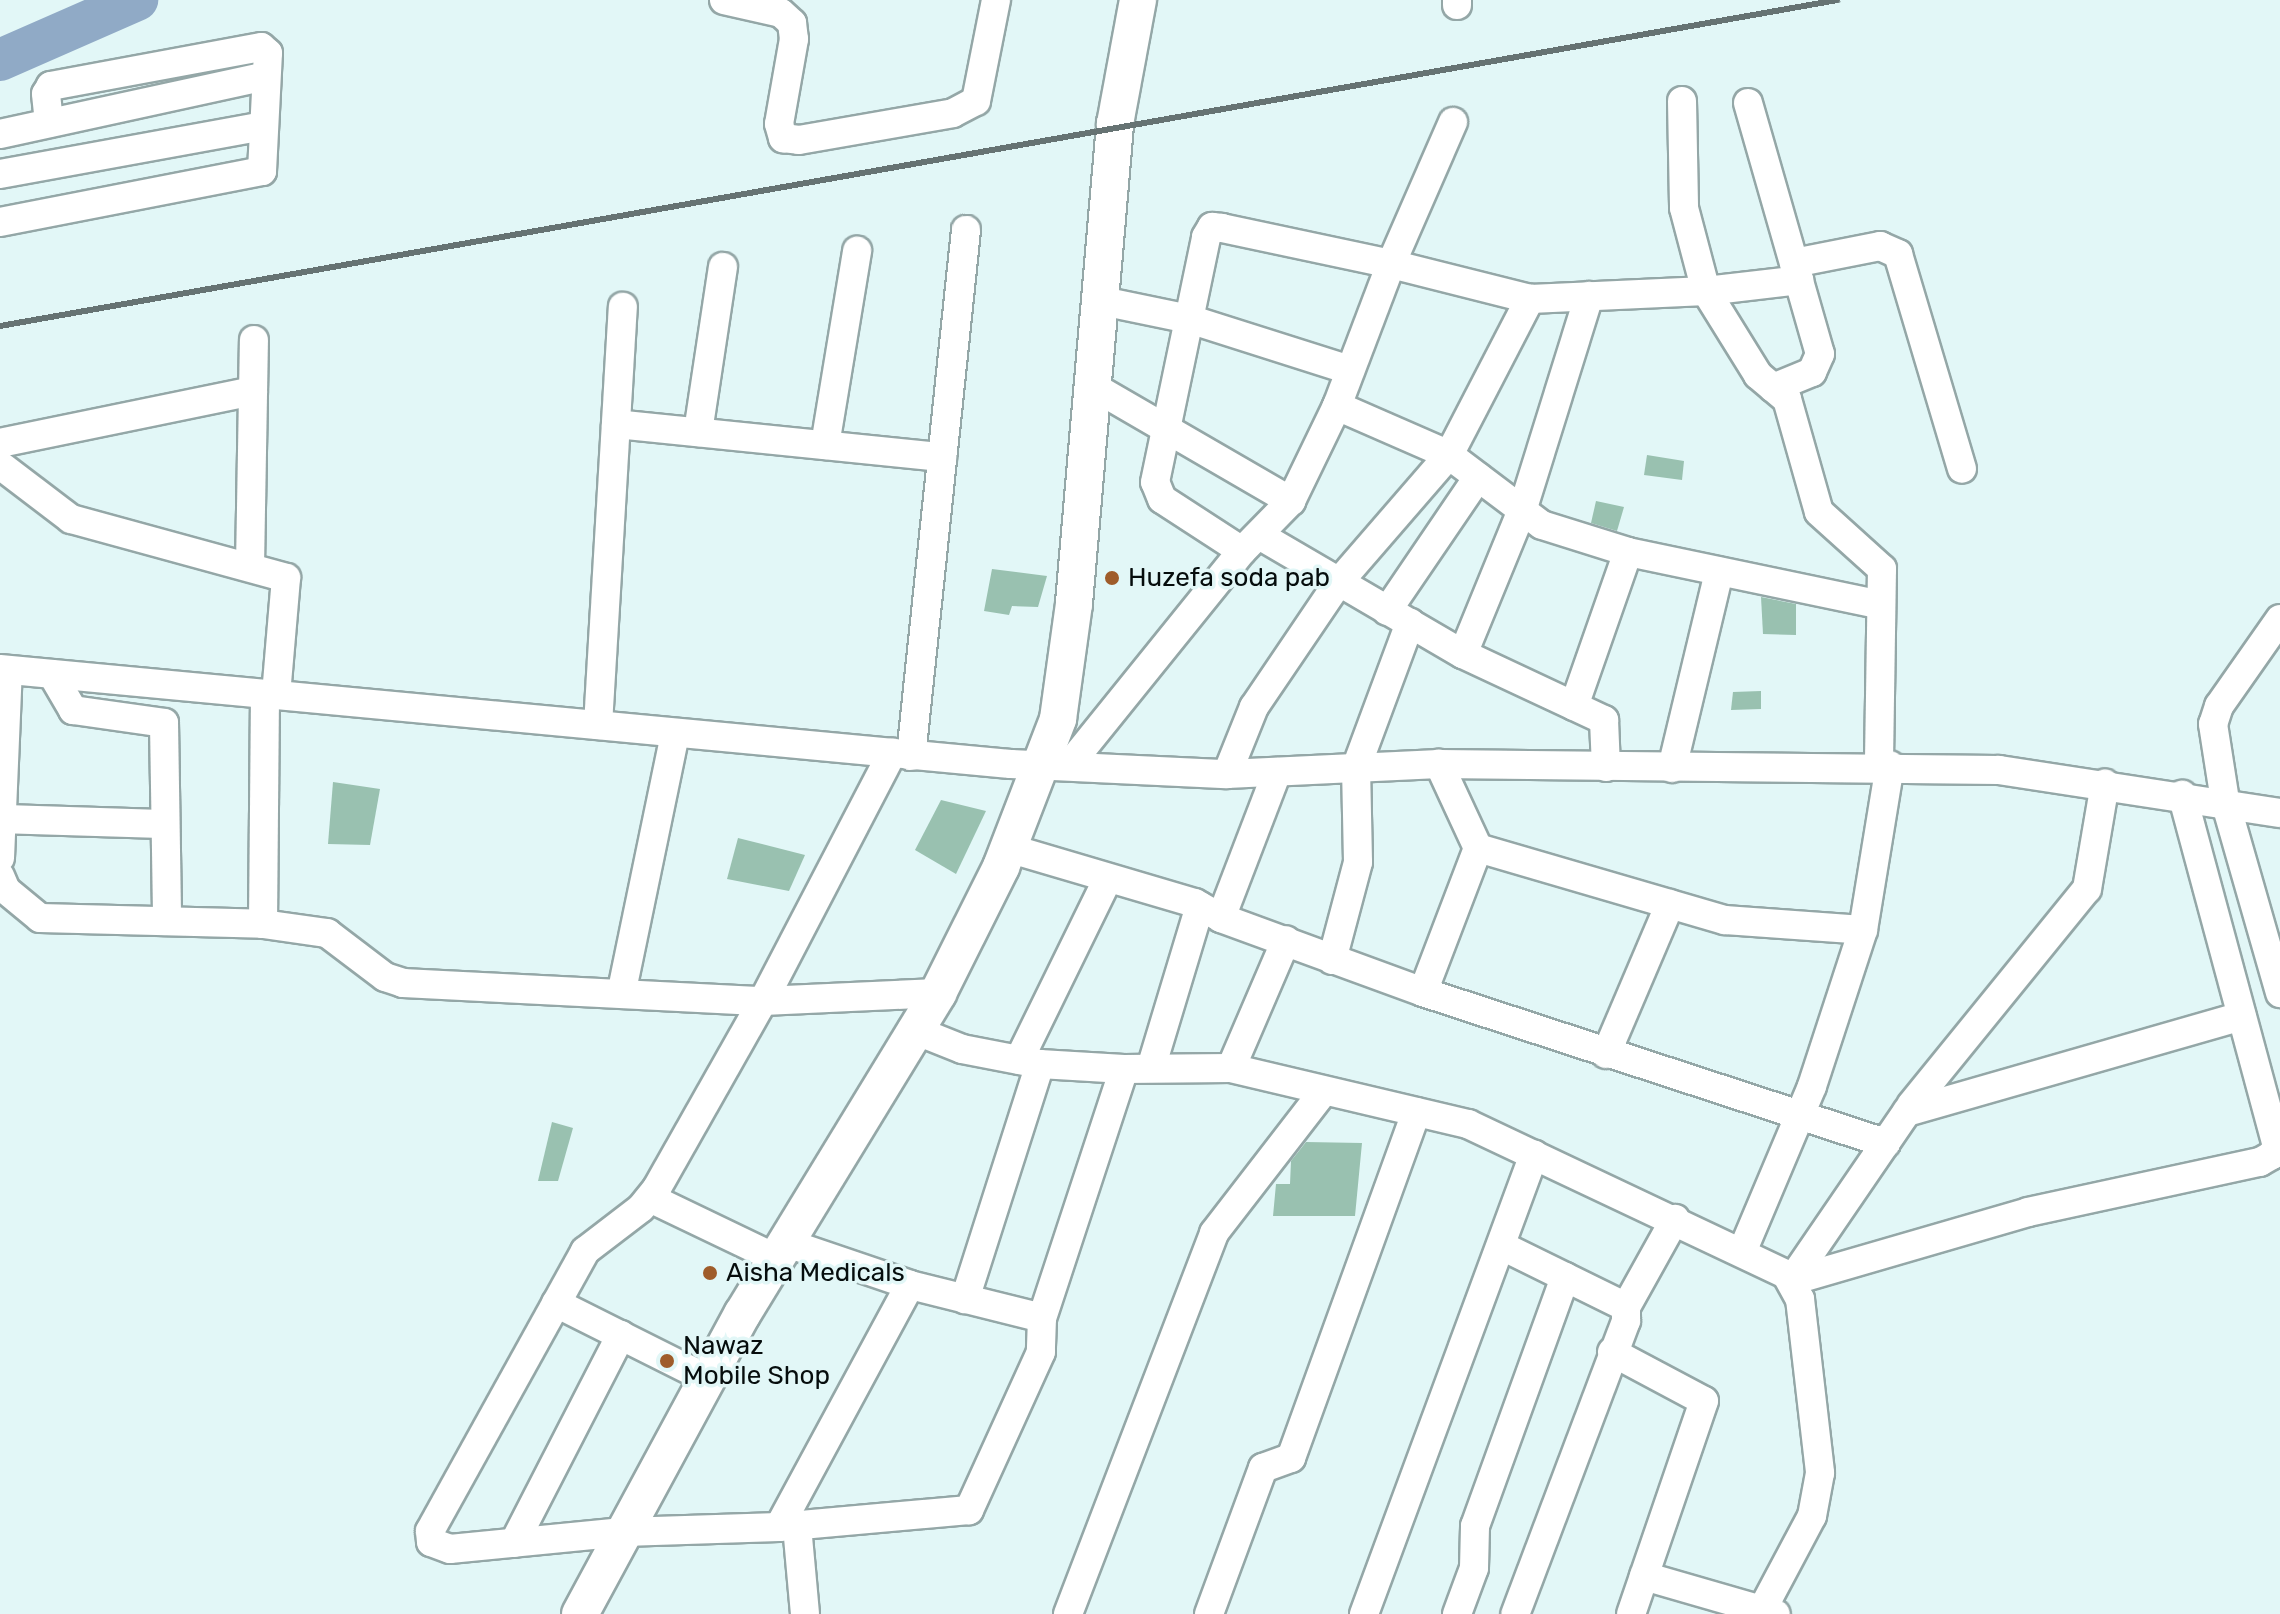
<!DOCTYPE html>
<style>
body{margin:0}
#map{position:relative;width:2280px;height:1614px;overflow:hidden;background:#e2f7f7;font-family:Rubik,sans-serif}
div>[style]{position:absolute}
.river>*{height:42px;margin:-21px;padding:0 21px;transform-origin:21px;border-radius:21px;background:#90aac6}
.building>*{inset:0;background:#99c1b0}
.roads{filter:drop-shadow(2px 0 #94a7a7) drop-shadow(-2px 0 #94a7a7) drop-shadow(0 2px #94a7a7) drop-shadow(0 -2px #94a7a7)}
.minor>*{height:28px;margin:-14px;padding:0 14px;transform-origin:14px;border-radius:14px;background:#fff}
.major>*{height:36px;margin:-18px;padding:0 18px;transform-origin:18px;border-radius:18px;background:#fff}
.rail>*{height:6px;margin:-3px;padding:0 3px;transform-origin:3px;border-radius:3px;background:#667373}
.dots>*{width:22px;height:22px;translate:-50% -50%;box-sizing:border-box;border:4px solid #e2f7f7;border-radius:50%}
span{translate:-50% -50%;white-space:nowrap;text-align:center;line-height:1.15;-webkit-text-stroke:7px #e2f7f7;paint-order:stroke}
.poi-label{font-size:26px;color:#060d0d}
.left{translate:0 -50%;text-align:left}
</style>
<div id="map">
<div class="river">
<div style="left:0;top:60px;width:150px;rotate:-23.7deg"></div>
</div>
<div class="building">
<div style="clip-path:polygon(1647px 455px,1684px 461px,1682px 480px,1644px 475px)"></div>
<div style="clip-path:polygon(1596px 501px,1624px 507px,1617px 531px,1591px 523px)"></div>
<div style="clip-path:polygon(992px 569px,1047px 576px,1038px 607px,1012px 606px,1009px 615px,984px 611px)"></div>
<div style="clip-path:polygon(1761px 597px,1796px 604px,1796px 635px,1763px 634px)"></div>
<div style="clip-path:polygon(1761px 691px,1761px 709px,1731px 710px,1733px 692px)"></div>
<div style="clip-path:polygon(333px 782px,380px 789px,370px 845px,328px 844px)"></div>
<div style="clip-path:polygon(941px 800px,986px 811px,956px 874px,915px 850px)"></div>
<div style="clip-path:polygon(738px 838px,805px 855px,789px 891px,727px 879px)"></div>
<div style="clip-path:polygon(552px 1122px,573px 1128px,558px 1181px,538px 1181px)"></div>
<div style="clip-path:polygon(1306px 1142px,1362px 1143px,1355px 1216px,1273px 1216px,1276px 1184px,1290px 1184px,1291px 1161px)"></div>
</div>
<div class="roads">
<div class="minor">
<div style="left:724px;top:0;width:58px;rotate:12.8deg"></div>
<div style="left:781px;top:13px;width:15px;rotate:42deg"></div>
<div style="left:792px;top:23px;width:16px;rotate:83deg"></div>
<div style="left:794px;top:39px;width:86px;rotate:100deg"></div>
<div style="left:779px;top:124px;width:15px;rotate:74deg"></div>
<div style="left:783px;top:138px;width:16px;rotate:7deg"></div>
<div style="left:799px;top:140px;width:156px;rotate:-9.9deg"></div>
<div style="left:953px;top:113px;width:26px;rotate:-28deg"></div>
<div style="left:976px;top:101px;width:103px;rotate:-78.8deg"></div>
<div style="left:1457px;top:5px;width:5px;rotate:-90deg"></div>
<div style="left:1682px;top:101px;width:107px;rotate:88.9deg"></div>
<div style="left:1684px;top:208px;width:86px;rotate:75.2deg"></div>
<div style="left:1706px;top:291px;width:99px;rotate:58.2deg"></div>
<div style="left:1758px;top:375px;width:38px;rotate:40deg"></div>
<div style="left:1787px;top:399px;width:117px;rotate:74.2deg"></div>
<div style="left:1819px;top:512px;width:85px;rotate:42.1deg"></div>
<div style="left:1882px;top:569px;width:196px;rotate:90.9deg"></div>
<div style="left:1748px;top:103px;width:261px;rotate:74deg"></div>
<div style="left:1820px;top:354px;width:20px;rotate:114deg"></div>
<div style="left:1812px;top:372px;width:42px;rotate:157.7deg"></div>
<div style="left:0;top:134px;width:272px;rotate:-12.3deg"></div>
<div style="left:0;top:174px;width:268px;rotate:-10.3deg"></div>
<div style="left:0;top:222px;width:267px;rotate:-11deg"></div>
<div style="left:262px;top:171px;width:118px;rotate:-87.1deg"></div>
<div style="left:268px;top:53px;width:9px;rotate:-139deg"></div>
<div style="left:261px;top:47px;width:214px;rotate:169.5deg"></div>
<div style="left:51px;top:86px;width:9px;rotate:122deg"></div>
<div style="left:46px;top:94px;width:29px;rotate:84deg"></div>
<div style="left:1794px;top:263px;width:88px;rotate:-11.2deg"></div>
<div style="left:1880px;top:246px;width:20px;rotate:24deg"></div>
<div style="left:1898px;top:254px;width:224px;rotate:73.4deg"></div>
<div style="left:1102px;top:301px;width:89px;rotate:11.7deg"></div>
<div style="left:1189px;top:319px;width:169px;rotate:17.6deg"></div>
<div style="left:1094px;top:387px;width:228px;rotate:30.1deg"></div>
<div style="left:1337px;top:406px;width:122px;rotate:23.6deg"></div>
<div style="left:1449px;top:455px;width:116px;rotate:37deg"></div>
<div style="left:1542px;top:525px;width:90px;rotate:17.4deg"></div>
<div style="left:1628px;top:552px;width:258px;rotate:11.8deg"></div>
<div style="left:616px;top:424px;width:328px;rotate:5.8deg"></div>
<div style="left:698px;top:432px;width:167px;rotate:-81.4deg"></div>
<div style="left:0;top:443px;width:258px;rotate:-11.6deg"></div>
<div style="left:825px;top:445px;width:197px;rotate:-80.6deg"></div>
<div style="left:0;top:465px;width:89px;rotate:37.3deg"></div>
<div style="left:71px;top:519px;width:223px;rotate:15.3deg"></div>
<div style="left:286px;top:578px;width:117px;rotate:94.9deg"></div>
<div style="left:1259px;top:535px;width:236px;rotate:30.3deg"></div>
<div style="left:1463px;top:654px;width:156px;rotate:25.1deg"></div>
<div style="left:1604px;top:720px;width:47px;rotate:87.6deg"></div>
<div style="left:1242px;top:551px;width:95px;rotate:-147deg"></div>
<div style="left:1162px;top:499px;width:18px;rotate:-112deg"></div>
<div style="left:1155px;top:482px;width:250px;rotate:-78.2deg"></div>
<div style="left:1206px;top:237px;width:12px;rotate:-59deg"></div>
<div style="left:1212px;top:227px;width:10px;rotate:6deg"></div>
<div style="left:1222px;top:228px;width:173px;rotate:12deg"></div>
<div style="left:1391px;top:264px;width:155px;rotate:-66.4deg"></div>
<div style="left:250px;top:566px;width:226px;rotate:-89deg"></div>
<div style="left:1387px;top:611px;width:162px;rotate:-55.8deg"></div>
<div style="left:2280px;top:619px;width:106px;rotate:125deg"></div>
<div style="left:2219px;top:706px;width:19px;rotate:108deg"></div>
<div style="left:2213px;top:724px;width:78px;rotate:81.1deg"></div>
<div style="left:2225px;top:801px;width:200px;rotate:74deg"></div>
<div style="left:1463px;top:654px;width:158px;rotate:-67.7deg"></div>
<div style="left:1523px;top:508px;width:222px;rotate:-72.7deg"></div>
<div style="left:0;top:669px;width:1015px;rotate:5.37deg"></div>
<div style="left:1011px;top:764px;width:216px;rotate:2.7deg"></div>
<div style="left:1227px;top:774px;width:212px;rotate:-2.7deg"></div>
<div style="left:1439px;top:764px;width:560px;rotate:0.61deg"></div>
<div style="left:1999px;top:770px;width:284px;rotate:8.7deg"></div>
<div style="left:52px;top:674px;width:42px;rotate:59.7deg"></div>
<div style="left:73px;top:710px;width:92px;rotate:8.1deg"></div>
<div style="left:164px;top:723px;width:198px;rotate:89.1deg"></div>
<div style="left:1574px;top:706px;width:163px;rotate:-70.7deg"></div>
<div style="left:598px;top:725px;width:419px;rotate:-86.6deg"></div>
<div style="left:911px;top:756px;width:529px;rotate:-84.03deg"></div>
<div style="left:1070px;top:764px;width:274px;rotate:-51.1deg"></div>
<div style="left:1242px;top:551px;width:70px;rotate:-45.6deg"></div>
<div style="left:1291px;top:501px;width:106px;rotate:-64.2deg"></div>
<div style="left:1337px;top:406px;width:152px;rotate:-69.2deg"></div>
<div style="left:1391px;top:264px;width:143px;rotate:14.1deg"></div>
<div style="left:1530px;top:299px;width:176px;rotate:-2.6deg"></div>
<div style="left:1706px;top:291px;width:94px;rotate:-6.7deg"></div>
<div style="left:1672px;top:768px;width:202px;rotate:-76.5deg"></div>
<div style="left:1227px;top:774px;width:72px;rotate:-68.1deg"></div>
<div style="left:1254px;top:707px;width:150px;rotate:-55.9deg"></div>
<div style="left:1338px;top:583px;width:169px;rotate:-49.1deg"></div>
<div style="left:1449px;top:455px;width:176px;rotate:-62.6deg"></div>
<div style="left:2px;top:819px;width:162px;rotate:1.8deg"></div>
<div style="left:1008px;top:848px;width:195px;rotate:16.4deg"></div>
<div style="left:1195px;top:903px;width:30px;rotate:30deg"></div>
<div style="left:1221px;top:918px;width:215px;rotate:20.1deg"></div>
<div style="left:1423px;top:992px;width:487px;rotate:18.1deg"></div>
<div style="left:1478px;top:848px;width:257px;rotate:16.3deg"></div>
<div style="left:1725px;top:920px;width:138px;rotate:4.1deg"></div>
<div style="left:0;top:858px;width:188px;rotate:-87.6deg"></div>
<div style="left:0;top:876px;width:15px;rotate:67deg"></div>
<div style="left:6px;top:890px;width:44px;rotate:39.5deg"></div>
<div style="left:40px;top:918px;width:223px;rotate:1.5deg"></div>
<div style="left:263px;top:924px;width:65px;rotate:8deg"></div>
<div style="left:327px;top:933px;width:73px;rotate:37.2deg"></div>
<div style="left:385px;top:977px;width:19px;rotate:18deg"></div>
<div style="left:403px;top:983px;width:360px;rotate:2.9deg"></div>
<div style="left:763px;top:1001px;width:175px;rotate:-2.6deg"></div>
<div style="left:1221px;top:918px;width:156px;rotate:-69deg"></div>
<div style="left:263px;top:924px;width:230px;rotate:-89.5deg"></div>
<div style="left:1332px;top:960px;width:101px;rotate:-75.1deg"></div>
<div style="left:1358px;top:862px;width:94px;rotate:-91.2deg"></div>
<div style="left:1356px;top:768px;width:155px;rotate:-69.6deg"></div>
<div style="left:622px;top:990px;width:262px;rotate:-78.3deg"></div>
<div style="left:1423px;top:992px;width:154px;rotate:-69.1deg"></div>
<div style="left:1478px;top:848px;width:93px;rotate:-114.9deg"></div>
<div style="left:912px;top:1029px;width:54px;rotate:21.8deg"></div>
<div style="left:962px;top:1049px;width:79px;rotate:10.9deg"></div>
<div style="left:1040px;top:1064px;width:247px;rotate:107.7deg"></div>
<div style="left:1606px;top:1054px;width:163px;rotate:-66.9deg"></div>
<div style="left:1019px;top:1060px;width:200px;rotate:-63.9deg"></div>
<div style="left:1040px;top:1064px;width:84px;rotate:3.4deg"></div>
<div style="left:1124px;top:1069px;width:262px;rotate:108.2deg"></div>
<div style="left:1151px;top:1068px;width:169px;rotate:-73.2deg"></div>
<div style="left:1231px;top:1068px;width:139px;rotate:-66.7deg"></div>
<div style="left:1124px;top:1069px;width:107px;rotate:-0.5deg"></div>
<div style="left:1231px;top:1068px;width:244px;rotate:13.3deg"></div>
<div style="left:1468px;top:1124px;width:352px;rotate:25.3deg"></div>
<div style="left:1786px;top:1274px;width:29px;rotate:61deg"></div>
<div style="left:1800px;top:1299px;width:175px;rotate:83.4deg"></div>
<div style="left:1820px;top:1473px;width:44px;rotate:100.5deg"></div>
<div style="left:1812px;top:1516px;width:111px;rotate:118deg"></div>
<div style="left:1907px;top:1112px;width:348px;rotate:-16deg"></div>
<div style="left:650px;top:1198px;width:139px;rotate:25.6deg"></div>
<div style="left:784px;top:1242px;width:133px;rotate:18.8deg"></div>
<div style="left:910px;top:1285px;width:136px;rotate:14deg"></div>
<div style="left:1042px;top:1318px;width:34px;rotate:92deg"></div>
<div style="left:1041px;top:1352px;width:174px;rotate:114.5deg"></div>
<div style="left:969px;top:1510px;width:191px;rotate:174.9deg"></div>
<div style="left:779px;top:1527px;width:156px;rotate:178.2deg"></div>
<div style="left:623px;top:1532px;width:174px;rotate:174.4deg"></div>
<div style="left:450px;top:1549px;width:20px;rotate:-160deg"></div>
<div style="left:431px;top:1542px;width:11px;rotate:-95deg"></div>
<div style="left:430px;top:1531px;width:320px;rotate:-61deg"></div>
<div style="left:585px;top:1251px;width:71px;rotate:-37.5deg"></div>
<div style="left:641px;top:1208px;width:26px;rotate:-51deg"></div>
<div style="left:657px;top:1188px;width:215px;rotate:-60.5deg"></div>
<div style="left:763px;top:1001px;width:280px;rotate:-62.5deg"></div>
<div style="left:1502px;top:1246px;width:138px;rotate:26.2deg"></div>
<div style="left:1626px;top:1307px;width:14px;rotate:90deg"></div>
<div style="left:1626px;top:1321px;width:313px;rotate:110.7deg"></div>
<div style="left:1742px;top:1252px;width:180px;rotate:-67.1deg"></div>
<div style="left:1812px;top:1086px;width:164px;rotate:-71.9deg"></div>
<div style="left:1863px;top:930px;width:167px;rotate:-80.7deg"></div>
<div style="left:1791px;top:1281px;width:247px;rotate:-16.2deg"></div>
<div style="left:2028px;top:1212px;width:237px;rotate:-12.2deg"></div>
<div style="left:2260px;top:1162px;width:14px;rotate:-30deg"></div>
<div style="left:2272px;top:1155px;width:10px;rotate:-61deg"></div>
<div style="left:2277px;top:1146px;width:364px;rotate:-105.1deg"></div>
<div style="left:1791px;top:1281px;width:214px;rotate:-55.6deg"></div>
<div style="left:1912px;top:1104px;width:277px;rotate:-50.9deg"></div>
<div style="left:2087px;top:889px;width:107px;rotate:-80.3deg"></div>
<div style="left:556px;top:1303px;width:168px;rotate:26.6deg"></div>
<div style="left:1626px;top:1307px;width:101px;rotate:-60.9deg"></div>
<div style="left:1612px;top:1352px;width:104px;rotate:28deg"></div>
<div style="left:1704px;top:1401px;width:225px;rotate:108.9deg"></div>
<div style="left:797px;top:1526px;width:88px;rotate:84.8deg"></div>
<div style="left:779px;top:1527px;width:275px;rotate:-61.6deg"></div>
<div style="left:514px;top:1543px;width:234px;rotate:-62.8deg"></div>
<div style="left:1644px;top:1576px;width:137px;rotate:16.1deg"></div>
<div style="left:1068px;top:1614px;width:408px;rotate:-69deg"></div>
<div style="left:1214px;top:1233px;width:178px;rotate:-52.3deg"></div>
<div style="left:1209px;top:1614px;width:156px;rotate:-69.7deg"></div>
<div style="left:1263px;top:1468px;width:30px;rotate:-20deg"></div>
<div style="left:1291px;top:1458px;width:368px;rotate:-70.1deg"></div>
<div style="left:1364px;top:1614px;width:490px;rotate:-69.7deg"></div>
<div style="left:1457px;top:1614px;width:49px;rotate:-69.7deg"></div>
<div style="left:1474px;top:1568px;width:42px;rotate:-88.6deg"></div>
<div style="left:1475px;top:1526px;width:265px;rotate:-70.1deg"></div>
</div>
<div class="major">
<div style="left:580px;top:1614px;width:342px;rotate:-61.6deg"></div>
<div style="left:743px;top:1313px;width:375px;rotate:-58.6deg"></div>
<div style="left:938px;top:993px;width:141px;rotate:-63.4deg"></div>
<div style="left:1001px;top:867px;width:159px;rotate:-68.9deg"></div>
<div style="left:1058px;top:719px;width:117px;rotate:-82.1deg"></div>
<div style="left:1074px;top:603px;width:481px;rotate:-85.1deg"></div>
<div style="left:1115px;top:124px;width:126px;rotate:-79.5deg"></div>
</div>
</div>
<div class="rail">
<div style="left:0;top:326px;width:1866px;rotate:-10.06deg"></div>
</div>
<div class="dots">
<div style="left:1112px;top:578px;background:#9f5c2a"></div>
<div style="left:710px;top:1273px;background:#9f5c2a"></div>
<div style="left:667px;top:1361px;background:#9f5c2a"></div>
</div>
<div class="poi-label">
<span class="left" style="left:1128px;top:578px">Huzefa soda pab</span>
<span class="left" style="left:726px;top:1273px">Aisha Medicals</span>
<span class="left" style="left:683px;top:1361px">Nawaz<br>Mobile Shop</span>
</div>
</div>
